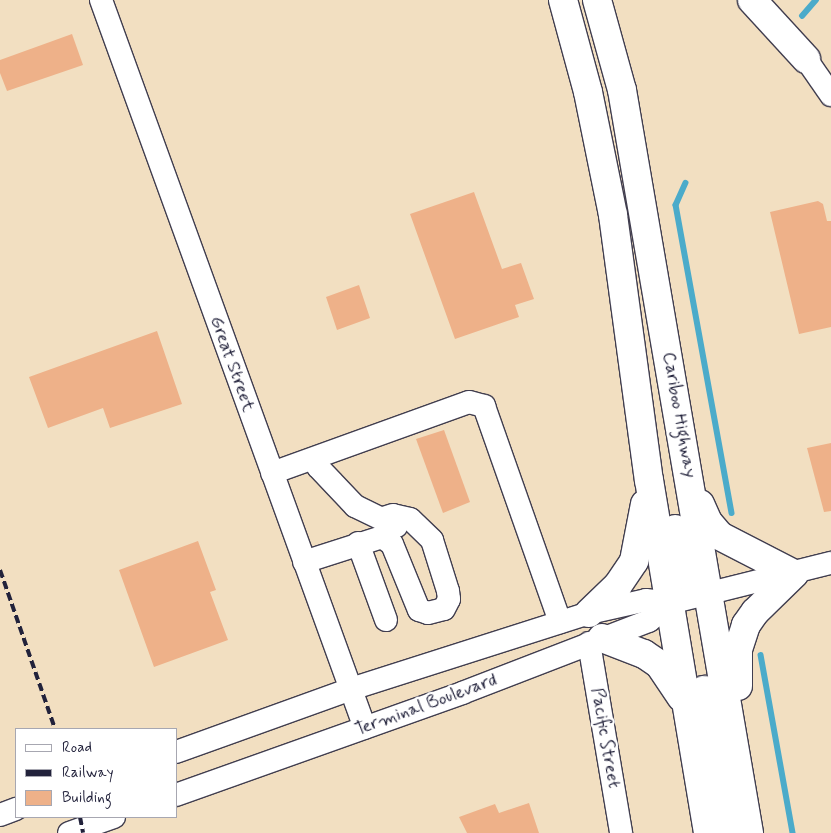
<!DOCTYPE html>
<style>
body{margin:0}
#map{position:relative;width:831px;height:833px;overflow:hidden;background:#f2dfc1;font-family:Mynerve,sans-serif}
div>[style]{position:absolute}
.stream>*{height:5.5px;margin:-2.75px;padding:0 2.75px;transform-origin:2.75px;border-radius:2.75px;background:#4babca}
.building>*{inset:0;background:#eeb189}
.roads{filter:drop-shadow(1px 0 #413e4f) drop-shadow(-1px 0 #413e4f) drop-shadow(0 1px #413e4f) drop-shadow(0 -1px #413e4f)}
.minor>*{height:22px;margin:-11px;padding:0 11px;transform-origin:11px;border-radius:11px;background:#fff}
.highway>*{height:28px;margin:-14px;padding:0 14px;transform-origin:14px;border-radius:14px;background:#fff}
.rail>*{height:4px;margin-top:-2px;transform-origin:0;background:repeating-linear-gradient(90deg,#22223b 0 8px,transparent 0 12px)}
span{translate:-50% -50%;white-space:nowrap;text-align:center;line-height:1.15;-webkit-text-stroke:5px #fff;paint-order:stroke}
.street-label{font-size:18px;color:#22223b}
.legend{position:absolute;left:15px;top:728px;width:162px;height:90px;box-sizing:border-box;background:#fff;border:1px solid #a7a7b1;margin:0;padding:6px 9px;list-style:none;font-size:15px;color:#22223b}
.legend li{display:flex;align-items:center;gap:10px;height:25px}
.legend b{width:25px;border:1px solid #a7a7b1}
</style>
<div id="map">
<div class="stream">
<div style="left:802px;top:16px;width:21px;rotate:-49deg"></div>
<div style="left:686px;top:183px;width:24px;rotate:114deg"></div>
<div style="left:676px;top:205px;width:313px;rotate:79.7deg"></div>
<div style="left:761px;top:655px;width:181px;rotate:79.8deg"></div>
</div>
<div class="building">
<div style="clip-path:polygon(72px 34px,83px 65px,7px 91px,0 73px,0 60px)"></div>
<div style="clip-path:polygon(474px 192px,502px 269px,521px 263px,534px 299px,515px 305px,519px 317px,455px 339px,410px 214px)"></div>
<div style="clip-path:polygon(818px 201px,823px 204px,827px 221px,831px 221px,831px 327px,799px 334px,770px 212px)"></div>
<div style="clip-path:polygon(359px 285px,370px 318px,337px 330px,326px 297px)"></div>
<div style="clip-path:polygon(157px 331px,182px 404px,110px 428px,103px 408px,48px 428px,29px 377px)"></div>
<div style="clip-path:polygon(444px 430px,470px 502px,443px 513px,416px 439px)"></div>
<div style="clip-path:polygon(831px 443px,831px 511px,824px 512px,807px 448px)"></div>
<div style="clip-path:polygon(198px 541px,216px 590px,210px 592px,228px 640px,154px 667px,119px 570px)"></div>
<div style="clip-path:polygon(529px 803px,539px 833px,467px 833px,459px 817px,495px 804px,499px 813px)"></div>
</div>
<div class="roads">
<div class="minor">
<div style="left:101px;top:0;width:774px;rotate:70.07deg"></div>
<div style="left:806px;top:59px;width:44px;rotate:55.2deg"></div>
<div style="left:314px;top:459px;width:9px;rotate:63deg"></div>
<div style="left:318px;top:467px;width:54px;rotate:46.5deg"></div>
<div style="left:355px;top:506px;width:46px;rotate:26deg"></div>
<div style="left:272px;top:473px;width:209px;rotate:-19.8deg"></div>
<div style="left:469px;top:402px;width:16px;rotate:15deg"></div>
<div style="left:484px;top:406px;width:229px;rotate:70.6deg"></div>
<div style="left:358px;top:543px;width:82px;rotate:70deg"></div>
<div style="left:304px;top:562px;width:82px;rotate:-17.8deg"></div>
<div style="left:382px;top:537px;width:12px;rotate:35deg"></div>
<div style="left:392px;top:544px;width:71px;rotate:67.8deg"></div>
<div style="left:419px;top:610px;width:9px;rotate:18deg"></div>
<div style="left:428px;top:613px;width:16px;rotate:-14deg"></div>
<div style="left:444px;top:609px;width:11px;rotate:-63deg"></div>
<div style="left:449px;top:599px;width:8px;rotate:-97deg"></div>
<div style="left:448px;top:591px;width:53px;rotate:-107.4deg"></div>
<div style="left:432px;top:540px;width:30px;rotate:-136deg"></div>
<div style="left:410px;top:519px;width:17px;rotate:-167deg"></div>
<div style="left:393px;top:515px;width:9px;rotate:162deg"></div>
<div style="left:589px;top:643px;width:193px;rotate:80.4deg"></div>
<div style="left:176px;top:752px;width:186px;rotate:-19.8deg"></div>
<div style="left:351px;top:689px;width:250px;rotate:-17.7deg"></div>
<div style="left:589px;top:613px;width:58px;rotate:-12.8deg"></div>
<div style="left:646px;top:600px;width:24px;rotate:7deg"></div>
<div style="left:670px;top:603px;width:166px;rotate:-14deg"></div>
<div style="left:176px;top:795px;width:304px;rotate:-19.6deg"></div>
<div style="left:462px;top:693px;width:200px;rotate:-21.1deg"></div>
<div style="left:649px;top:621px;width:28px;rotate:-41deg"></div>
<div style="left:0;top:815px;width:17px;rotate:-21deg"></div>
<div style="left:69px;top:833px;width:48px;rotate:-19.6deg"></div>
</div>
<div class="highway">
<div style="left:563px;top:0;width:95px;rotate:74.8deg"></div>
<div style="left:588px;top:92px;width:126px;rotate:78.5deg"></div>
<div style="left:613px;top:215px;width:267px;rotate:82.3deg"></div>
<div style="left:649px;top:480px;width:358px;rotate:80.5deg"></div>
<div style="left:597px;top:0;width:93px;rotate:74.5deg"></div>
<div style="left:622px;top:90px;width:754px;rotate:80.3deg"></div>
<div style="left:752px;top:0;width:80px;rotate:47.5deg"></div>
<div style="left:700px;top:504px;width:20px;rotate:66deg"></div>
<div style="left:708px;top:522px;width:18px;rotate:49deg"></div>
<div style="left:720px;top:536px;width:83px;rotate:27.2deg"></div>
<div style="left:794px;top:574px;width:54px;rotate:135.7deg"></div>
<div style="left:755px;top:612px;width:16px;rotate:125deg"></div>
<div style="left:746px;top:625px;width:25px;rotate:108deg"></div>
<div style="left:738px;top:649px;width:37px;rotate:90deg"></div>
<div style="left:675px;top:529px;width:42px;rotate:76.3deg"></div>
<div style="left:685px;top:570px;width:16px;rotate:55deg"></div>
<div style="left:694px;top:583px;width:19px;rotate:35deg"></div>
<div style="left:589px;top:613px;width:40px;rotate:-44deg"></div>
<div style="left:618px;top:585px;width:29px;rotate:-56deg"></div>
<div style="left:634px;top:561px;width:58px;rotate:-79.1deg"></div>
<div style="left:602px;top:638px;width:45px;rotate:20.9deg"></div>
<div style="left:644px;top:654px;width:18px;rotate:34deg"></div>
<div style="left:659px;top:664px;width:40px;rotate:56deg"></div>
<div style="left:704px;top:690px;width:145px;rotate:80.1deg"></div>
</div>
</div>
<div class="rail">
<div style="left:0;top:570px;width:168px;rotate:70.9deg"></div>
<div style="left:80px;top:817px;width:16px;rotate:79deg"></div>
</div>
<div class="street-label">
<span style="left:232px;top:364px;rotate:70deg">Great Street</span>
<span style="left:679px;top:415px;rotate:80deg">Cariboo Highway</span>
<span style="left:426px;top:705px;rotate:-20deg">Terminal Boulevard</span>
<span style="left:605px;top:738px;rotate:80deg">Pacific Street</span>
</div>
<ul class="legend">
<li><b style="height:6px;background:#fff"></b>Road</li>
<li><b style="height:6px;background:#22223b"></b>Railway</li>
<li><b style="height:14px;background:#eeb189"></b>Building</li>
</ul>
</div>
